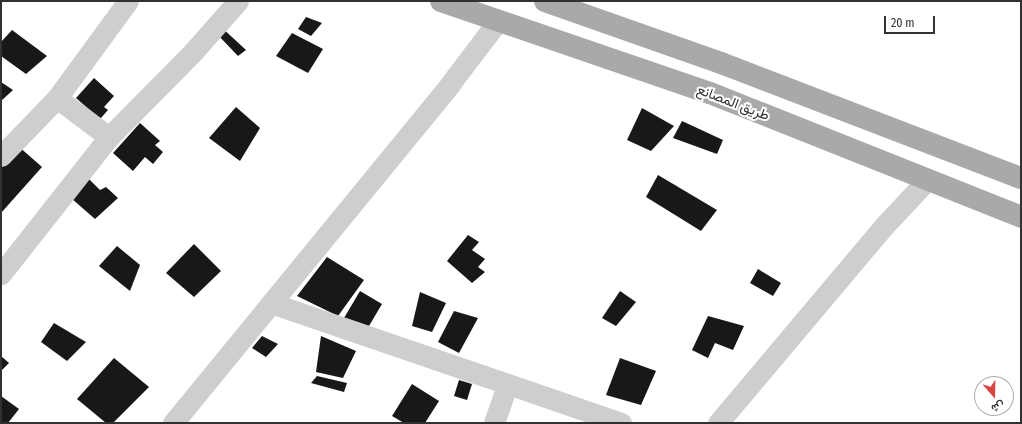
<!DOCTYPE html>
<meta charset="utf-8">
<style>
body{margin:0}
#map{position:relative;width:1022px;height:424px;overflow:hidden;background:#fff;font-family:"Fira Sans Condensed",Vazirmatn,sans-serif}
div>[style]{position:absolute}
.building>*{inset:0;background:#181818}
.minor>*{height:21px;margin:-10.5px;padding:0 10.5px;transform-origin:10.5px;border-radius:10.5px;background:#cecece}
.major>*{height:22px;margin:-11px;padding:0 11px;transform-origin:11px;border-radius:11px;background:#a9a9a9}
span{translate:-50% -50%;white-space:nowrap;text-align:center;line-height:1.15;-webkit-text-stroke:4px #fff;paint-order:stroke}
.street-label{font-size:14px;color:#313131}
.frame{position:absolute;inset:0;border:2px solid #313131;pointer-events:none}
.north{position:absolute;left:974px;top:376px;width:40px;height:40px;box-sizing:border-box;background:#fff;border:1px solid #adadad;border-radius:50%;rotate:160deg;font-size:11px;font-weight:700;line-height:16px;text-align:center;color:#313131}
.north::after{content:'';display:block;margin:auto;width:14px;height:18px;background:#d74544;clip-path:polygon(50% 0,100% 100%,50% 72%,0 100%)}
.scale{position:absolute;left:884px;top:16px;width:51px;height:18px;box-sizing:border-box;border:2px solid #313131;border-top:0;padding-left:5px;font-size:12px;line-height:14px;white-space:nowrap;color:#313131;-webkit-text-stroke:3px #fff;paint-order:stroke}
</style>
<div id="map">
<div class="building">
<div style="clip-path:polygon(306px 17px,322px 23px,311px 36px,298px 29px)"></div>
<div style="clip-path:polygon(220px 26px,246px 50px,238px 56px,216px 33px)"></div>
<div style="clip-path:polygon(12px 30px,47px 56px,26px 74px,1px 56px,1px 42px)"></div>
<div style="clip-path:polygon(292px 33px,323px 49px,308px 73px,276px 56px)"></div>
<div style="clip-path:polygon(94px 78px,114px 96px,104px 107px,108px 110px,100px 119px,76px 98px)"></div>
<div style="clip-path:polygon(1px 82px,13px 90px,1px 101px)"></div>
<div style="clip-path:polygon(236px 107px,260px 128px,240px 161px,209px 138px)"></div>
<div style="clip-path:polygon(642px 108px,674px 126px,651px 151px,627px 140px)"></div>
<div style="clip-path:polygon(682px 121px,723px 140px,717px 154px,673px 138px)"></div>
<div style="clip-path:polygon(140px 123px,160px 141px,155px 145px,163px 152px,153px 164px,145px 157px,133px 171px,113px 153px)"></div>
<div style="clip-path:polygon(17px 145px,42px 167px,1px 213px,1px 163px)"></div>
<div style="clip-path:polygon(658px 175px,717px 210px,701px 231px,646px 197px)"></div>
<div style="clip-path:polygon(86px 176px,100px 190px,106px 187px,118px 198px,95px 219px,71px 198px)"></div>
<div style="clip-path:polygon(468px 235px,479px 242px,472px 250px,485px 259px,478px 267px,485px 272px,472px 283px,447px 261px)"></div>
<div style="clip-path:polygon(194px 244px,221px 271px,194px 297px,166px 273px)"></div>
<div style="clip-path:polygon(117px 246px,140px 265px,130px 291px,99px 266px)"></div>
<div style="clip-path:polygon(327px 257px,364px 280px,338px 316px,297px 296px)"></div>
<div style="clip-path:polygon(758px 269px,781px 283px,773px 296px,750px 283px)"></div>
<div style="clip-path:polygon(360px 291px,382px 304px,369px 326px,344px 318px)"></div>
<div style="clip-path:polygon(620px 291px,636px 302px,616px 326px,602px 318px)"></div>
<div style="clip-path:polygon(420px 292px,446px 303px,432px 332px,412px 326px)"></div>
<div style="clip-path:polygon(454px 311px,478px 318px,459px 353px,438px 342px)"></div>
<div style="clip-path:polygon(708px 316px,744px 326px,733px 350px,715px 343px,708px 358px,692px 350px)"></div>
<div style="clip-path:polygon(54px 323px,86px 342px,67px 361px,41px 342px)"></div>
<div style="clip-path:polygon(262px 336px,278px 344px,266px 357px,252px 348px)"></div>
<div style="clip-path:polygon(321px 336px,356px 351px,343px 378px,316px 372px)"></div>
<div style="clip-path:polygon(1px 356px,9px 363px,1px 371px)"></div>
<div style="clip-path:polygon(114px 358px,149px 387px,113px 423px,106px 423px,77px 399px)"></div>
<div style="clip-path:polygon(620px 358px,656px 371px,641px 405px,606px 395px)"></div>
<div style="clip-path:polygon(317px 376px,347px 383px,344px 392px,311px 383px)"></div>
<div style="clip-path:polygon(459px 380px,472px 384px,467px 400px,454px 396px)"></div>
<div style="clip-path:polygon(412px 384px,439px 401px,425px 423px,404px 423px,392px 416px)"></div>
<div style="clip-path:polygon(1px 396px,19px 409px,8px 423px,1px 423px)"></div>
</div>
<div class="minor">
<div style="left:57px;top:98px;width:65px;rotate:36.9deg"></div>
<div style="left:1px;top:156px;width:81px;rotate:-46deg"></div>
<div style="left:57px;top:98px;width:120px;rotate:-53.8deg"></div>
<div style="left:1px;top:274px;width:174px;rotate:-51.8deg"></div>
<div style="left:109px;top:137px;width:120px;rotate:-45.3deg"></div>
<div style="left:193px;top:52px;width:68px;rotate:-48.6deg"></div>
<div style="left:271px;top:303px;width:370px;rotate:18.9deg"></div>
<div style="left:173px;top:423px;width:438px;rotate:-50.7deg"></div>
<div style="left:450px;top:84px;width:79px;rotate:-52.7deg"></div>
<div style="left:494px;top:423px;width:39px;rotate:-71deg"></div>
<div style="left:718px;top:423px;width:258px;rotate:-49.9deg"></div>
<div style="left:884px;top:226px;width:63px;rotate:-46.9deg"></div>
</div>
<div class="major">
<div style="left:441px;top:1px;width:284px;rotate:18.9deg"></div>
<div style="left:710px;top:93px;width:335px;rotate:21.7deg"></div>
<div style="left:545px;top:1px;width:187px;rotate:19.4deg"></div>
<div style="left:721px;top:63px;width:321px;rotate:21deg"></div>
</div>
<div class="street-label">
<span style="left:733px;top:103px;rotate:21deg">طريق المصانع</span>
</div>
<div class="frame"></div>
<div class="north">ش</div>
<div class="scale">20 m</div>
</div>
